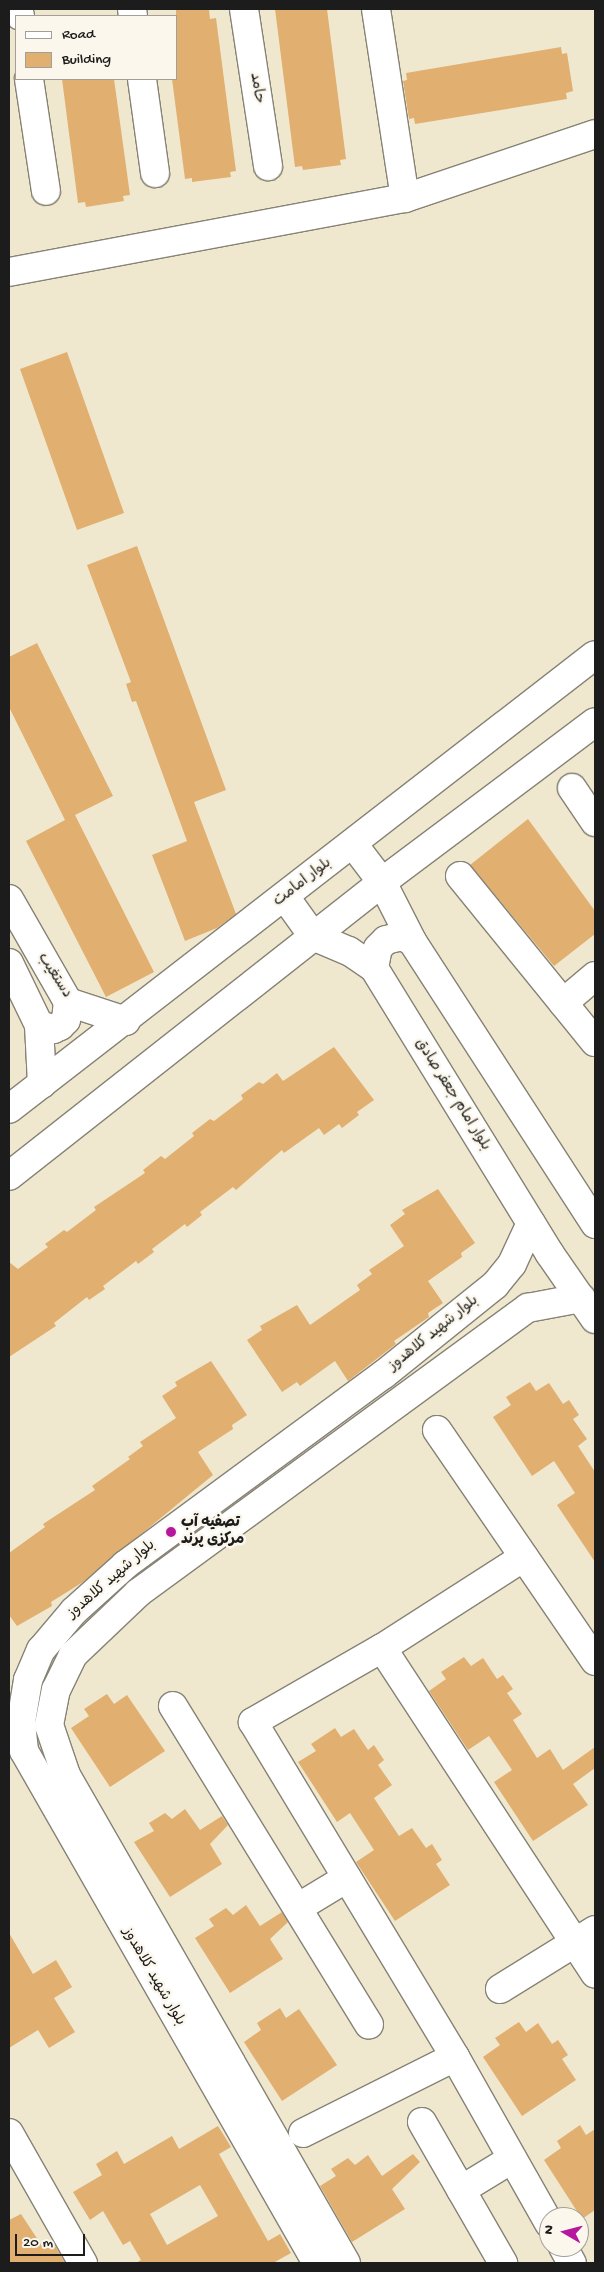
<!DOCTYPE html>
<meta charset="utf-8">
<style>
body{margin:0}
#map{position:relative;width:604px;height:2272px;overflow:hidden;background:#f0e8ce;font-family:"Gochi Hand","Playpen Sans Arabic",sans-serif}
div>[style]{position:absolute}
.building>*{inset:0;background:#e1af6f}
.roads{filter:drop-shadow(1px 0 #868275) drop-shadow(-1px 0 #868275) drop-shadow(0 1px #868275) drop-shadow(0 -1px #868275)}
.minor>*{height:28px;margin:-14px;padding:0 14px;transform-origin:14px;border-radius:14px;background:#fff}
.dots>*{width:14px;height:14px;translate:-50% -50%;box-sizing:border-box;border:2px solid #fbf7ec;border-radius:50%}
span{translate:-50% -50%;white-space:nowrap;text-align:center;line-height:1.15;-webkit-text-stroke:5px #fbf7ec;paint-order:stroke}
.street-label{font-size:15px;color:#1c1c1c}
.poi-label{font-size:15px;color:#1c1c1c;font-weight:700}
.left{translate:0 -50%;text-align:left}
.frame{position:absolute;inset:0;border:10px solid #1c1c1c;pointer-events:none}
.legend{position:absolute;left:15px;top:15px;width:162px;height:65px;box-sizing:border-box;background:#fbf7ec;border:1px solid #a29f99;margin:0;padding:6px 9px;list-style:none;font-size:15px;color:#1c1c1c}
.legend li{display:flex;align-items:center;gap:10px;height:25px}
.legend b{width:25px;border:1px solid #a29f99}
.north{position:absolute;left:539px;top:2207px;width:50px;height:50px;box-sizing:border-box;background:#fbf7ec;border:1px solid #a29f99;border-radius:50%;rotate:278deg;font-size:14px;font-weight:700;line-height:20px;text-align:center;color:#1c1c1c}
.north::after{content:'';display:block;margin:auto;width:18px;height:22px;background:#b5179e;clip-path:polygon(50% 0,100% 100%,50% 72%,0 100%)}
.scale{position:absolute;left:15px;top:2234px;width:70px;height:22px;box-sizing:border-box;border:2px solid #1c1c1c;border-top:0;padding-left:6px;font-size:15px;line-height:18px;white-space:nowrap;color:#1c1c1c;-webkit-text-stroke:4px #fbf7ec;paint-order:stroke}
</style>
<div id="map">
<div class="building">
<div style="clip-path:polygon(176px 9px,209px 9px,210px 19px,216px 18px,236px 171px,230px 172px,231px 177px,192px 182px,192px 178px,185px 179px,172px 79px,176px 79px)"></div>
<div style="clip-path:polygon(275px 9px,327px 9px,346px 159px,340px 160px,341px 165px,303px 170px,302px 166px,295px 167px)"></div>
<div style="clip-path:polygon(561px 47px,562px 54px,567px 53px,573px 91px,566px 93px,567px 99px,415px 124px,414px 118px,409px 119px,403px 81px,407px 80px,406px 73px)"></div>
<div style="clip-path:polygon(62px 79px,114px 79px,130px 195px,123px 196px,124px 201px,86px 207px,85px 202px,78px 203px)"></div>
<div style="clip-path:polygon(67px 352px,124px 513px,77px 530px,20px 369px)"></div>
<div style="clip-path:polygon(137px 546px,226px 790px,194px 802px,236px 914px,217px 928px,185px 941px,152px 855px,187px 841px,136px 701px,132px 702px,126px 684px,131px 682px,87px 565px)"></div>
<div style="clip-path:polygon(37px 643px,113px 796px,75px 815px,154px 972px,106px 997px,26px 841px,65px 820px,9px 707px,9px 657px)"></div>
<div style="clip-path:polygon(528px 819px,595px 911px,595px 934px,554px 966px,470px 865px)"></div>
<div style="clip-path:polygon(334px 1047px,374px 1100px,357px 1112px,359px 1115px,342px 1128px,339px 1124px,324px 1135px,319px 1128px,284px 1153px,282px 1150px,236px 1190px,233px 1187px,200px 1212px,202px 1215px,187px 1227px,185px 1224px,152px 1249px,154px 1252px,138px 1264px,136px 1261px,103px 1286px,105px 1289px,89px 1300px,87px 1297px,54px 1323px,56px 1326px,9px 1357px,9px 1262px,18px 1269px,48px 1247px,45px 1244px,64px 1230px,67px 1232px,96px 1210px,94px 1207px,145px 1173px,143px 1170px,161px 1156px,165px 1159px,194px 1136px,192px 1133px,210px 1119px,214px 1121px,243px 1099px,241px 1095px,259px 1082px,263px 1084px,277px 1073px,283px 1081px)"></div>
<div style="clip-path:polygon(438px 1189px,475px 1243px,461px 1253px,462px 1257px,428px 1281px,443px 1303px,428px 1313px,429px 1317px,394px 1341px,396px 1344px,348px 1381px,335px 1361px,300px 1386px,297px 1382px,282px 1392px,247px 1340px,262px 1330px,260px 1326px,297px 1305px,310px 1325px,360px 1290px,357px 1285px,372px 1274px,369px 1270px,404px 1246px,390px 1225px,405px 1214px,402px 1210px)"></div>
<div style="clip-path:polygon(211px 1361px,247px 1415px,232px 1425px,233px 1429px,198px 1452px,213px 1475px,83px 1582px,51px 1602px,52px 1606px,17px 1626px,9px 1615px,9px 1553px,45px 1527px,43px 1524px,95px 1490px,92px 1486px,130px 1459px,128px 1457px,143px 1446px,140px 1442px,176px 1418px,162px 1396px,177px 1386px,175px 1382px)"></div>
<div style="clip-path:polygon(530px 1382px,536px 1391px,549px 1383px,563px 1404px,569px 1400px,579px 1415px,573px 1419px,587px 1439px,578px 1446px,595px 1472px,595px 1562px,557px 1505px,575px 1493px,554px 1461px,532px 1476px,493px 1417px,511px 1405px,506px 1397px)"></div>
<div style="clip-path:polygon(464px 1657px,471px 1666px,483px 1658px,497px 1679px,503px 1675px,513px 1689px,507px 1693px,522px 1714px,513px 1720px,537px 1758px,550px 1749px,563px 1770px,595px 1747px,595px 1768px,573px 1784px,588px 1805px,533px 1841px,494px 1782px,512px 1770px,489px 1736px,468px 1750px,429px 1691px,446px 1679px,441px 1672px)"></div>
<div style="clip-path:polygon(107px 1694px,114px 1704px,127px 1695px,165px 1751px,110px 1787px,71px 1728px,89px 1716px,84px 1709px)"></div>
<div style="clip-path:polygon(335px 1728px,341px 1737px,354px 1729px,368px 1750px,374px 1745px,384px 1760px,378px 1765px,392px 1785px,374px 1798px,399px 1836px,412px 1828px,426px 1848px,432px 1844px,442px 1860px,436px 1864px,450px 1885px,395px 1921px,356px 1862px,374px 1850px,350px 1813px,337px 1822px,298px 1762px,316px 1751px,311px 1744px)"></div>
<div style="clip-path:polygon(185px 1809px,200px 1830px,222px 1816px,228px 1825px,210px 1844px,222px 1864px,170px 1897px,134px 1842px,154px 1831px,149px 1823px,165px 1813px,172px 1819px)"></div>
<div style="clip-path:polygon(246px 1905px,260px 1926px,282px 1912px,288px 1922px,270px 1939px,283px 1959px,230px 1993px,195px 1938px,214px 1926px,209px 1919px,226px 1908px,233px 1915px)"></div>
<div style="clip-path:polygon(9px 1933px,33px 1974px,56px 1960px,72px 1987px,54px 1998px,75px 2032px,49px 2048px,38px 2030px,9px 2048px)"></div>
<div style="clip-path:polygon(280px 2008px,286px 2018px,299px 2009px,337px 2065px,282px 2101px,244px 2042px,261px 2030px,257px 2023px)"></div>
<div style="clip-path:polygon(519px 2022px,526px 2032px,538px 2023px,552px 2044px,558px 2040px,568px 2055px,562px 2059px,576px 2080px,522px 2116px,483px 2057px,500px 2045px,495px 2038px)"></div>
<div style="clip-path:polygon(580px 2125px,586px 2135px,595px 2129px,595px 2210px,582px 2219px,544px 2160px,561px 2148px,557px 2141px)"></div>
<div style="clip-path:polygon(evenodd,218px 2126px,231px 2147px,219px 2154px,268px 2241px,280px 2234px,291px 2253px,273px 2263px,136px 2263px,141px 2260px,130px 2241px,123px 2245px,103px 2211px,90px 2220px,73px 2192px,102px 2175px,96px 2164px,117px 2151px,124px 2164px,172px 2136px,179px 2149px,218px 2126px,200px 2185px,218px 2216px,167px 2245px,150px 2214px,200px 2185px)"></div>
<div style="clip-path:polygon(413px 2154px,420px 2162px,392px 2189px,405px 2209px,352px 2242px,320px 2186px,336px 2176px,331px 2169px,348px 2158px,355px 2165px,368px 2155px,382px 2176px)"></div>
<div style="clip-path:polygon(21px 2214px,44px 2249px,54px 2244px,65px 2263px,9px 2263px,9px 2220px)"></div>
</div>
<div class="roads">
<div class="minor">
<div style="left:18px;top:9px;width:7px;rotate:74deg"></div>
<div style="left:132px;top:9px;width:7px;rotate:82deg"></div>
<div style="left:244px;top:9px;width:159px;rotate:81.3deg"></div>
<div style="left:376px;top:9px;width:191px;rotate:81.3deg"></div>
<div style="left:29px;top:79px;width:113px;rotate:81.4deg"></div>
<div style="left:142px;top:79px;width:95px;rotate:82.1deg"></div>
<div style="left:9px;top:272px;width:403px;rotate:-10.6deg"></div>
<div style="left:405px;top:198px;width:200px;rotate:-18.6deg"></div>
<div style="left:572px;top:788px;width:41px;rotate:55.9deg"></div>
<div style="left:353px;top:844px;width:48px;rotate:52.7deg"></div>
<div style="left:382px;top:882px;width:66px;rotate:63deg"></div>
<div style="left:412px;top:941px;width:337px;rotate:57.1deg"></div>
<div style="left:460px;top:876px;width:214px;rotate:50.9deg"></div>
<div style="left:285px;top:897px;width:48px;rotate:54.3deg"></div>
<div style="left:313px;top:936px;width:39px;rotate:23deg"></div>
<div style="left:349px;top:951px;width:30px;rotate:34deg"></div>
<div style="left:374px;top:968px;width:336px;rotate:58.4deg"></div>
<div style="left:550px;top:1254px;width:79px;rotate:55.3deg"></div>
<div style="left:9px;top:899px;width:119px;rotate:60.2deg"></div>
<div style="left:68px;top:1002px;width:61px;rotate:18.1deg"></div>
<div style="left:9px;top:963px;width:69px;rotate:64.2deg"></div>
<div style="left:39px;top:1025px;width:59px;rotate:87.1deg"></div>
<div style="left:374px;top:968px;width:20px;rotate:-79deg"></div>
<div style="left:378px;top:948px;width:11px;rotate:-45deg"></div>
<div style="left:386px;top:940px;width:16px;rotate:-14deg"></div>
<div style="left:402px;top:936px;width:11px;rotate:27deg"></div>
<div style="left:563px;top:1003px;width:42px;rotate:-40.2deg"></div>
<div style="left:39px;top:1025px;width:15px;rotate:16deg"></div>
<div style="left:53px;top:1029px;width:8px;rotate:-23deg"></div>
<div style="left:60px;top:1026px;width:8px;rotate:-45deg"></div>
<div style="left:66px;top:1020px;width:18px;rotate:-84deg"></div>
<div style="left:9px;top:1109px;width:741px;rotate:-37.77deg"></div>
<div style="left:9px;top:1176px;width:475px;rotate:-38.2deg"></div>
<div style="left:382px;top:882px;width:266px;rotate:-36.9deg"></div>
<div style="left:437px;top:1430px;width:280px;rotate:55.6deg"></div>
<div style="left:524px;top:1557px;width:169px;rotate:147.3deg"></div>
<div style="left:382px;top:1648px;width:149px;rotate:150.2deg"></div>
<div style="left:253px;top:1722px;width:391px;rotate:58.9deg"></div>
<div style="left:455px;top:2057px;width:191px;rotate:60.5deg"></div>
<div style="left:382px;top:1648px;width:389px;rotate:56.8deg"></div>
<div style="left:173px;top:1706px;width:374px;rotate:58.4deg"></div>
<div style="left:299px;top:1907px;width:56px;rotate:-31.1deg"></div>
<div style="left:500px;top:1989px;width:112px;rotate:-31.8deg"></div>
<div style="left:422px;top:2122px;width:163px;rotate:60.1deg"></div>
<div style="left:9px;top:2133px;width:150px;rotate:60.4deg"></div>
<div style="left:303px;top:2133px;width:170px;rotate:-26.6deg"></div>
<div style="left:461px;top:2190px;width:60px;rotate:-31.3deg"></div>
<div style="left:563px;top:2247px;width:18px;rotate:61deg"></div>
<div style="left:317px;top:2263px;width:590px;rotate:-119.78deg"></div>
<div style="left:24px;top:1751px;width:29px;rotate:-96deg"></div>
<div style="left:21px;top:1722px;width:43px;rotate:-80.5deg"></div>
<div style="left:28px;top:1680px;width:33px;rotate:-67deg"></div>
<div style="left:41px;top:1650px;width:51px;rotate:-49.8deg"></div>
<div style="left:74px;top:1611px;width:69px;rotate:-42deg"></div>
<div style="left:125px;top:1565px;width:320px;rotate:-36.4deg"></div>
<div style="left:383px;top:1375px;width:144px;rotate:-38.8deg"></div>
<div style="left:495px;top:1285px;width:27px;rotate:-51deg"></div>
<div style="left:512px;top:1264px;width:45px;rotate:-65.1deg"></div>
<div style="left:346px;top:2263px;width:563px;rotate:-119.85deg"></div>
<div style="left:66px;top:1775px;width:53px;rotate:-108.8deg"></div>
<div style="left:49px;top:1725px;width:36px;rotate:-79deg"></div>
<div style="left:56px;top:1690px;width:39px;rotate:-64deg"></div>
<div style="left:73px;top:1655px;width:90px;rotate:-43.6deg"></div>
<div style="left:138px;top:1593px;width:483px;rotate:-36.2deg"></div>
<div style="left:528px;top:1308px;width:54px;rotate:-10.7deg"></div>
</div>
</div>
<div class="dots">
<div style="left:171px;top:1532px;background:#b5179e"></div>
</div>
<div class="street-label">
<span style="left:256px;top:88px;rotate:81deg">حامد</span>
<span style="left:303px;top:883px;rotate:-38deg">بلوار امامت</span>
<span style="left:54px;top:976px;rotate:57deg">دستغیب</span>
<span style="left:452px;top:1095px;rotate:58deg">بلوار امام جعفر صادق</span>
<span style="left:434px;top:1334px;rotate:-39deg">بلوار شهید کلاهدوز</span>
<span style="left:112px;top:1580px;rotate:-41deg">بلوار شهید کلاهدوز</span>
<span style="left:153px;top:1977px;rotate:60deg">بلوار شهید کلاهدوز</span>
</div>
<div class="poi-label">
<span class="left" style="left:181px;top:1532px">تصفیه آب<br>مرکزی پرند</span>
</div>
<div class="frame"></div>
<ul class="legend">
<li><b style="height:6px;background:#fff"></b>Road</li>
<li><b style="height:14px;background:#e1af6f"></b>Building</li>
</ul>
<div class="north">N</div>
<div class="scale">20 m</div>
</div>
